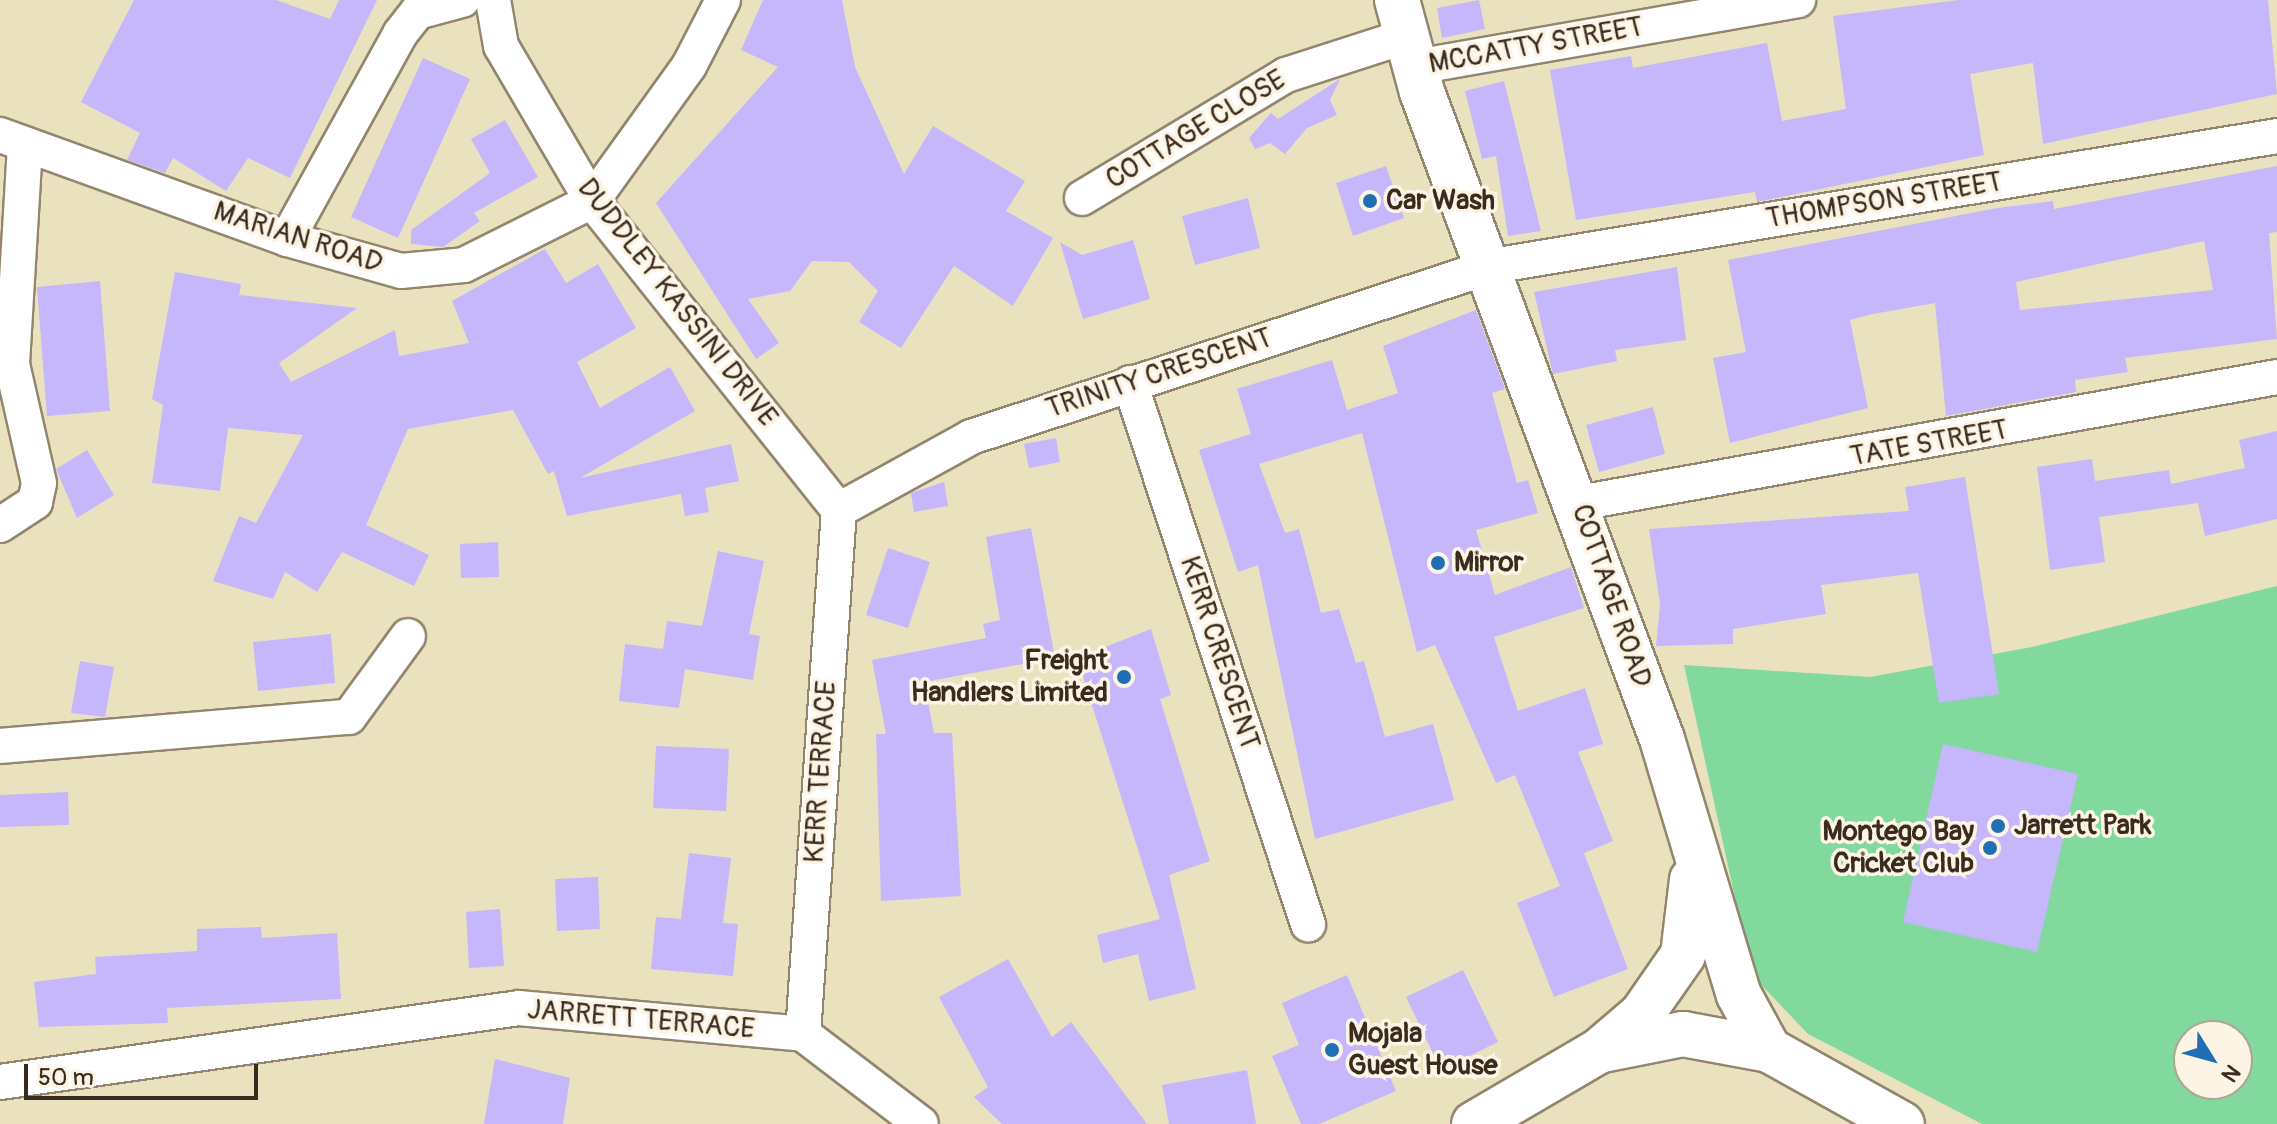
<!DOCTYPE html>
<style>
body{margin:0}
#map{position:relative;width:2277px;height:1124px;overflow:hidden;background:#eae2bf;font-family:Pangolin,sans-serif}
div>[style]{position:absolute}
.green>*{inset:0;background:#81d99e}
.building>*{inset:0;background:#c6b6fb}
.roads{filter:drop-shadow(2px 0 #92866e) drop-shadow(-2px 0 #92866e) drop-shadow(0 2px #92866e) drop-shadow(0 -2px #92866e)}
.street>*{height:34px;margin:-17px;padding:0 17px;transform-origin:17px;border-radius:17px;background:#fff}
.secondary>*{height:44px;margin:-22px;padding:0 22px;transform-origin:22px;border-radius:22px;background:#fff}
.dots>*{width:22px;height:22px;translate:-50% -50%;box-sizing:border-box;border:4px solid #fcf5e5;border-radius:50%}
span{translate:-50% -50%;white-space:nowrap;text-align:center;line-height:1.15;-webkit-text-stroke:7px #fcf5e5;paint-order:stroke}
.street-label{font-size:28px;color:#3b2a1e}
.poi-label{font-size:28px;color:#3b2a1e;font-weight:700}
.left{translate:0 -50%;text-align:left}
.right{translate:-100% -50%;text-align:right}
.north{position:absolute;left:2173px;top:1020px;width:80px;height:80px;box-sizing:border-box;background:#fcf5e5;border:2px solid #afa495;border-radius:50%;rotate:127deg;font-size:22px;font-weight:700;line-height:32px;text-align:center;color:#3b2a1e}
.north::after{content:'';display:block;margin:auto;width:28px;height:36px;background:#1f6fb2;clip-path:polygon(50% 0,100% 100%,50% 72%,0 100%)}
.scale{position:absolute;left:24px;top:1064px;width:234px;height:36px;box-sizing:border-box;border:4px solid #3b2a1e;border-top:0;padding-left:10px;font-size:24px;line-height:28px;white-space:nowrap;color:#3b2a1e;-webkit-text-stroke:6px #fcf5e5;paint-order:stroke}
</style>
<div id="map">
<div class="green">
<div style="clip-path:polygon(evenodd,2277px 586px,2277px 1124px,1982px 1124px,1808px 1034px,1752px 975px,1684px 665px,1870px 677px,2032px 647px,2277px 586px,2189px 1036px,2237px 1036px,2237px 1084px,2189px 1084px,2189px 1036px)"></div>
</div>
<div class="building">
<div style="clip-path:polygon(134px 0,276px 0,330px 19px,339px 0,377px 0,290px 178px,248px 158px,226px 191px,173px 158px,165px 173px,127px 160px,140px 133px,81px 102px)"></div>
<div style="clip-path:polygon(763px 0,842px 0,855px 67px,904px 174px,933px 126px,1025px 181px,1006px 211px,1053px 238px,1013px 306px,954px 266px,901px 348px,859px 322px,878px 291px,849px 262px,812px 261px,790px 291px,748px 299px,779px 343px,756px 359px,656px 203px,778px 67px,741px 50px)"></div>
<div style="clip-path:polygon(1479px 0,1485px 29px,1442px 38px,1437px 8px)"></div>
<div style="clip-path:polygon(1958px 0,2268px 0,2277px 94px,2043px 144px,2033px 63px,1970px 74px,1984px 155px,1757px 202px,1755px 192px,1576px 220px,1550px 70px,1631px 56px,1633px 68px,1767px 43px,1782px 121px,1846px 109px,1833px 16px)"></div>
<div style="clip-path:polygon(423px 58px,470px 79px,398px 238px,351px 217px)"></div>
<div style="clip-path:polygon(1340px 79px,1330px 100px,1337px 115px,1307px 128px,1285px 154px,1270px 143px,1255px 149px,1249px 138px,1271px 113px,1278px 119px)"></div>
<div style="clip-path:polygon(1504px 81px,1541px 231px,1508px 236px,1496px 156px,1482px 159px,1465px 91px)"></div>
<div style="clip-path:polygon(505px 120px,538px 177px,474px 213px,480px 221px,443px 247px,411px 244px,411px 230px,490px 173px,471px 139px)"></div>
<div style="clip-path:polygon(1386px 166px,1404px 218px,1353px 236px,1336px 183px)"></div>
<div style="clip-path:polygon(evenodd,2277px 166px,2277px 232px,2269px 233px,2277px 339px,2125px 358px,2128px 372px,2075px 380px,2076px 392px,1946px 416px,1935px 303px,1873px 314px,1850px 320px,1868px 408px,1730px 443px,1713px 358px,1746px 352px,1728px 260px,1997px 208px,2053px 201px,2054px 209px,2277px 166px,2204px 241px,2213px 290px,2020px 310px,2016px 282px,2204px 241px)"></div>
<div style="clip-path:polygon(1248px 198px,1260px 248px,1195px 265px,1182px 216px)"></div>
<div style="clip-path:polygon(1133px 240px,1150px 299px,1083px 319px,1060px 242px,1082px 255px)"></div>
<div style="clip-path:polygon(545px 249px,566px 283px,598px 264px,636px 328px,577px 362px,600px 408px,670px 367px,695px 411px,580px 478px,731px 444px,739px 481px,705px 488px,709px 512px,685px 516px,681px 494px,567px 516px,554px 471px,548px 474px,513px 410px,408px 429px,366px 525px,429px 555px,414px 586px,342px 552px,317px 592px,285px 572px,273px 599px,213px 581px,239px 516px,256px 523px,303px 435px,228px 428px,220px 491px,152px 483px,163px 405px,152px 399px,175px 272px,241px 284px,239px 295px,357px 308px,279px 363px,291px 382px,395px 330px,399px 356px,469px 343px,452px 301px)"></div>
<div style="clip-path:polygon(1677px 267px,1686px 340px,1615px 350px,1617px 361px,1553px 374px,1534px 292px)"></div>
<div style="clip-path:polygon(100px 281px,110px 411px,47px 416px,37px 287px)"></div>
<div style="clip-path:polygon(1476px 310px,1505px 389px,1492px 393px,1517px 483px,1528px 480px,1538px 513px,1476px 530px,1495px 595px,1571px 567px,1584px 608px,1494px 637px,1518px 711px,1585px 688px,1603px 744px,1578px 752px,1613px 841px,1584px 853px,1628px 969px,1554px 997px,1517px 903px,1560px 886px,1515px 775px,1496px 783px,1435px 645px,1417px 652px,1362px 433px,1259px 464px,1285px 533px,1299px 529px,1321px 613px,1339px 609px,1356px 663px,1364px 661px,1385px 737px,1433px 724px,1454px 800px,1315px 839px,1258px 565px,1238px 572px,1199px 450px,1251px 434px,1237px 389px,1332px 360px,1347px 410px,1398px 393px,1383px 346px)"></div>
<div style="clip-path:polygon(1653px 407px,1665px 454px,1599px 472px,1586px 425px)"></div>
<div style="clip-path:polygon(2277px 431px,2277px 519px,2205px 536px,2198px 503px,2099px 517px,2105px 562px,2050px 570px,2037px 467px,2092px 459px,2095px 481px,2169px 470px,2171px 484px,2245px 468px,2239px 440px)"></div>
<div style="clip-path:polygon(1056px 438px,1060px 462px,1029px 468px,1024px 444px)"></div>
<div style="clip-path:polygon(87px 450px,114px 495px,77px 518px,56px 469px)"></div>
<div style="clip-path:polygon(1965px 477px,1999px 694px,1939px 703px,1918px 573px,1821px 585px,1826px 614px,1733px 629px,1733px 644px,1656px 646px,1660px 604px,1649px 529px,1909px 511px,1905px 487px)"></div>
<div style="clip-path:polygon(944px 482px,948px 506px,914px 512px,911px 493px)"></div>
<div style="clip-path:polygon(1031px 528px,1055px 658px,924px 682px,934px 733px,952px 733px,961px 896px,881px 901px,876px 734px,886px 734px,872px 660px,986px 638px,983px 624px,1000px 620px,986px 537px)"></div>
<div style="clip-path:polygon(498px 542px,499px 577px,461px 578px,460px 544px)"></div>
<div style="clip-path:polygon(888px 548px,930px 562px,908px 628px,866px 615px)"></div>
<div style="clip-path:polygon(718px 551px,764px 561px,749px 634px,760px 636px,753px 680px,685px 669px,679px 708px,619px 701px,625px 644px,663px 649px,667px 621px,702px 626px)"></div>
<div style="clip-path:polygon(1151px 629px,1171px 695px,1160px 699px,1210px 861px,1169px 875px,1196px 989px,1149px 1001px,1138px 954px,1103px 963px,1097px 935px,1160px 919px,1077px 658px)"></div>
<div style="clip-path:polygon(331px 634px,335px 683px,258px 691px,253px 642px)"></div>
<div style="clip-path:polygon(80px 661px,114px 667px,105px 717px,71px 713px)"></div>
<div style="clip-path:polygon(1943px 744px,2078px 774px,2037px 952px,1903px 922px)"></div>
<div style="clip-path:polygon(656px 746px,729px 749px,726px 811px,653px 808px)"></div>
<div style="clip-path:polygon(68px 792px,69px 825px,0 827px,0 795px)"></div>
<div style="clip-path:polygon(689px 853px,731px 858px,723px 923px,738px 924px,733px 976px,651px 969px,656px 917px,681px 919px)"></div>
<div style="clip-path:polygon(598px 877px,600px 929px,557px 931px,555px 879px)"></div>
<div style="clip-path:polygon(500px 909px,504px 966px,469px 968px,466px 912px)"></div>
<div style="clip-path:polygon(261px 927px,262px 938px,337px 933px,341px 999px,167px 1008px,168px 1023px,39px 1027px,34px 982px,96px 974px,95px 957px,197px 951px,197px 929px)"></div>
<div style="clip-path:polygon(1008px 959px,1052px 1037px,1071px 1022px,1147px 1124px,1002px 1124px,974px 1097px,988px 1087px,939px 997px)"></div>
<div style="clip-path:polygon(1463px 970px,1498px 1042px,1441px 1070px,1406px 997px)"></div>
<div style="clip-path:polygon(1347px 975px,1396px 1091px,1319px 1124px,1301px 1124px,1272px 1056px,1299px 1045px,1282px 1003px)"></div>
<div style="clip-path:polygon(495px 1059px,570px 1078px,563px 1124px,484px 1124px)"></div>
<div style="clip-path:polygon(1247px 1070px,1256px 1124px,1169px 1124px,1162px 1085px)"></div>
</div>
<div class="roads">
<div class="street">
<div style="left:493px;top:0;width:47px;rotate:80.1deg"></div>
<div style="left:501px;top:46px;width:180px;rotate:59.6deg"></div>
<div style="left:592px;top:201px;width:396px;rotate:51.4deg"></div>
<div style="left:1415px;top:67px;width:389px;rotate:-9.9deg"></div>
<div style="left:0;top:135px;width:305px;rotate:19.9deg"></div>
<div style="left:287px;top:239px;width:118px;rotate:15.7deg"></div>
<div style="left:401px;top:271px;width:63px;rotate:-5.4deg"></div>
<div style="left:464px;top:265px;width:143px;rotate:-26.6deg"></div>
<div style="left:592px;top:201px;width:166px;rotate:-54.3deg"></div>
<div style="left:689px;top:66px;width:74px;rotate:-62.7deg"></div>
<div style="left:1082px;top:198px;width:238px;rotate:-31.1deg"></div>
<div style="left:1286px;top:75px;width:124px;rotate:-17.9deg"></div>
<div style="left:287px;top:239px;width:234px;rotate:-61.1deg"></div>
<div style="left:400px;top:34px;width:28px;rotate:-52deg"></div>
<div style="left:417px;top:12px;width:47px;rotate:-14.9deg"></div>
<div style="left:1130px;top:383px;width:570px;rotate:71.79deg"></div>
<div style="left:1579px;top:503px;width:709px;rotate:-10.23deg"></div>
<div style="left:839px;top:510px;width:151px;rotate:-28.9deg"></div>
<div style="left:971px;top:437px;width:548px;rotate:-18.17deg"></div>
<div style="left:1492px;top:266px;width:796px;rotate:-9.4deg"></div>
<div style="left:0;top:525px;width:42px;rotate:-33.3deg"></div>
<div style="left:35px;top:502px;width:19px;rotate:-78deg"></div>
<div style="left:39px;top:483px;width:122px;rotate:-102.8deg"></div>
<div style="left:12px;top:364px;width:220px;rotate:-86.6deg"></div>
<div style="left:0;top:746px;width:350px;rotate:-4.8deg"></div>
<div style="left:349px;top:717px;width:100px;rotate:-53.9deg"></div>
<div style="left:803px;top:1034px;width:525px;rotate:-86.07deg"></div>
<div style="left:0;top:1082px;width:524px;rotate:-8.11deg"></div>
<div style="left:519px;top:1008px;width:285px;rotate:5.2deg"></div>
<div style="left:803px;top:1034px;width:148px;rotate:37.3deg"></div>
</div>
<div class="secondary">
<div style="left:1397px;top:0;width:95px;rotate:74.8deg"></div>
<div style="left:1422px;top:92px;width:690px;rotate:69.65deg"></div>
<div style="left:1662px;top:739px;width:267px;rotate:73.3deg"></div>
<div style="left:1739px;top:995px;width:63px;rotate:61.4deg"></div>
<div style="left:1769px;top:1050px;width:152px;rotate:29.1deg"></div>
<div style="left:1603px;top:1050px;width:82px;rotate:-11.3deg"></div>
<div style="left:1683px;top:1034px;width:87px;rotate:10.5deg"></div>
<div style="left:1474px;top:1124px;width:145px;rotate:-30.3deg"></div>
<div style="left:1599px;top:1051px;width:57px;rotate:-40.7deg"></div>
<div style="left:1642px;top:1014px;width:72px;rotate:-55.2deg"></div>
<div style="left:1683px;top:955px;width:76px;rotate:-83.2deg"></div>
</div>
</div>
<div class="dots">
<div style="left:1370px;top:201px;background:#1f6fb2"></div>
<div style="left:1438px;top:563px;background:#1f6fb2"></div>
<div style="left:1124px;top:677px;background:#1f6fb2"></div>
<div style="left:1998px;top:826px;background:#1f6fb2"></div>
<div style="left:1990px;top:848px;background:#1f6fb2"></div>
<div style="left:1332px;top:1050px;background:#1f6fb2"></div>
</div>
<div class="street-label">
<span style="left:1536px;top:46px;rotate:-10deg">MCCATTY STREET</span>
<span style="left:1196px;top:130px;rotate:-31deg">COTTAGE CLOSE</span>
<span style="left:1884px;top:201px;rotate:-9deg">THOMPSON STREET</span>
<span style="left:298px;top:238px;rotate:18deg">MARIAN ROAD</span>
<span style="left:677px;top:303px;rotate:52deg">DUDDLEY KASSINI DRIVE</span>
<span style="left:1159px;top:374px;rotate:-18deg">TRINITY CRESCENT</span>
<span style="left:1929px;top:444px;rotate:-10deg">TATE STREET</span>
<span style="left:1611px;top:596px;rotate:71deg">COTTAGE ROAD</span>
<span style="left:1219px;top:653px;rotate:72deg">KERR CRESCENT</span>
<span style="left:821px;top:772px;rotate:-86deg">KERR TERRACE</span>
<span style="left:641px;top:1020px;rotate:5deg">JARRETT TERRACE</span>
</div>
<div class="poi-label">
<span class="left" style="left:1386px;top:201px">Car Wash</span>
<span class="left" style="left:1454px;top:563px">Mirror</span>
<span class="right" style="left:1108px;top:677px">Freight<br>Handlers Limited</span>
<span class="left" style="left:2014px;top:826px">Jarrett Park</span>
<span class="right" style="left:1974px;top:848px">Montego Bay<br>Cricket Club</span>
<span class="left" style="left:1348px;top:1050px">Mojala<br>Guest House</span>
</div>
<div class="north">N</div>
<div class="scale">50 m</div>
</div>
